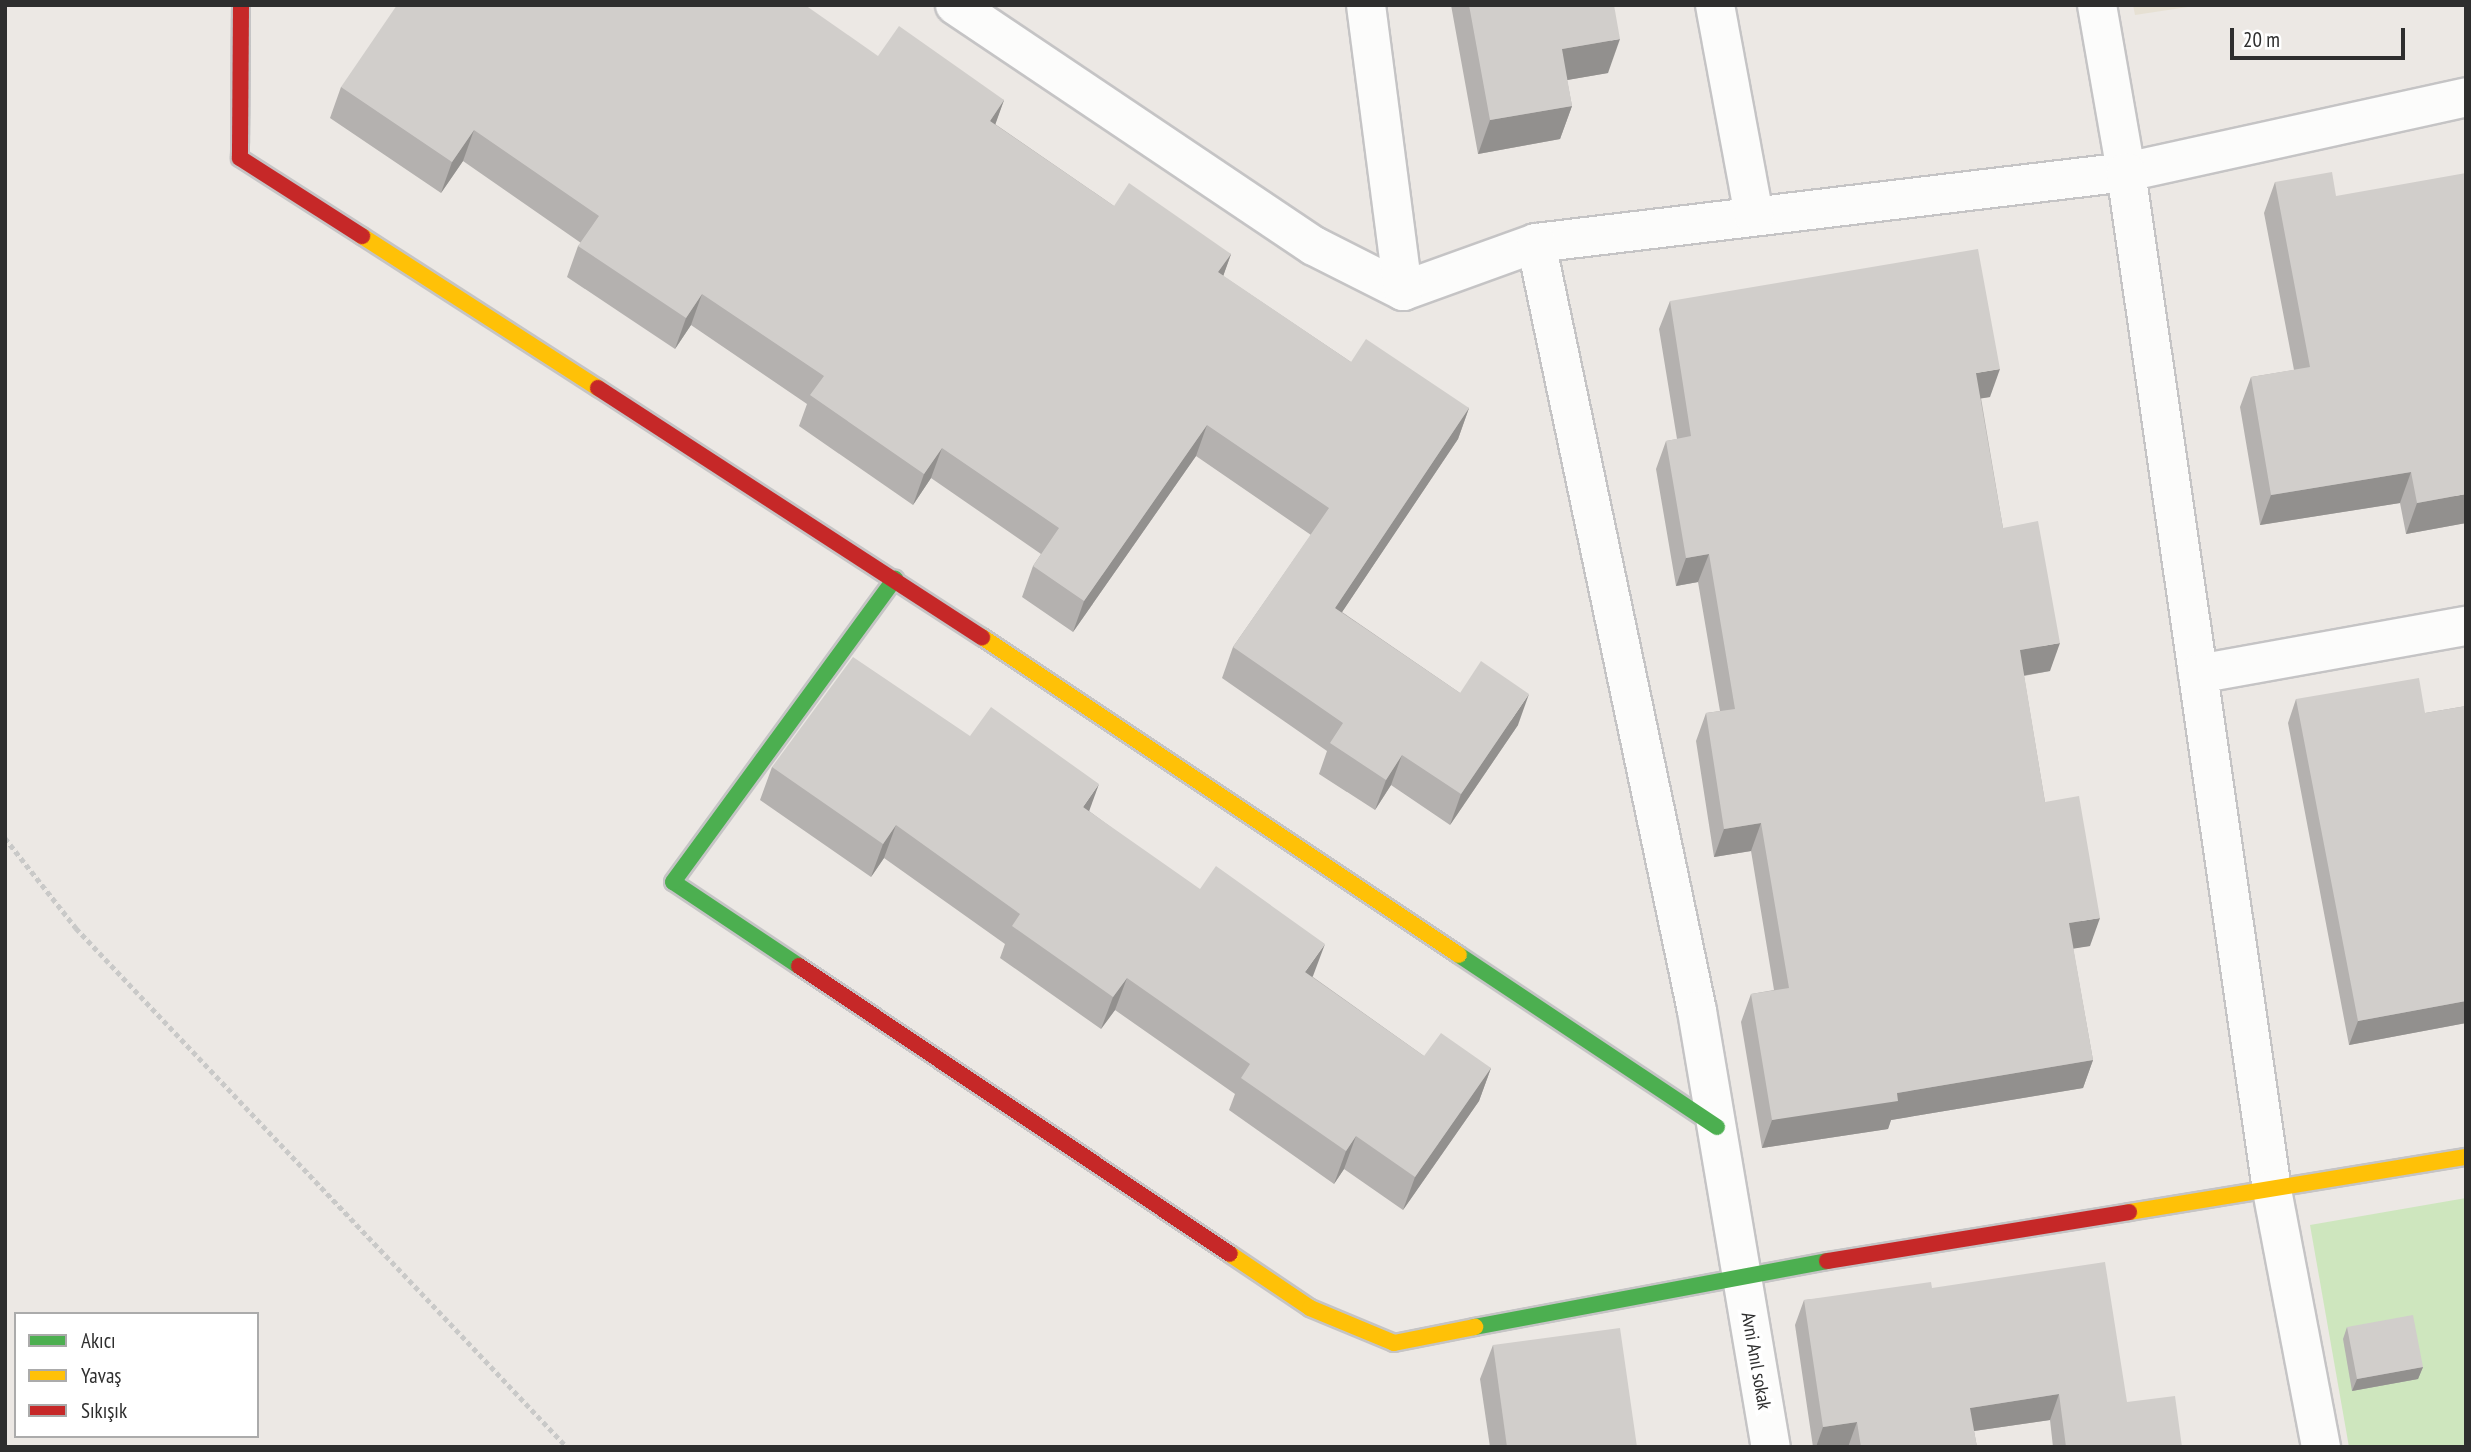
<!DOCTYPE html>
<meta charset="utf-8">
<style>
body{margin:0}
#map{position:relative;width:2471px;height:1452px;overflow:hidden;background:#ece8e4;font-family:"PT Sans Narrow",sans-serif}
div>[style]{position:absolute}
.education>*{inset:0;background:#e6e0d3}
.green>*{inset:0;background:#cee6be}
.path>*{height:4.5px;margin-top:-2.25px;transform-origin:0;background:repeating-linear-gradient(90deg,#c9c9c8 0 5px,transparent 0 8.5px)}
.roads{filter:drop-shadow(2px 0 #c5c4c5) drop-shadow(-2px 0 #c5c4c5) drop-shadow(0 2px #c5c4c5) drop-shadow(0 -2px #c5c4c5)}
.street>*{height:38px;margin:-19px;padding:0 19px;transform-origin:19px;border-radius:19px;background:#fcfcfb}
.fast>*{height:16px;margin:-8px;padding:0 8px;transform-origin:8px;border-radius:8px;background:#4caf50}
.slow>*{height:16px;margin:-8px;padding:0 8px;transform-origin:8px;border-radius:8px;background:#ffc107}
.jam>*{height:16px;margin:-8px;padding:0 8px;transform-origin:8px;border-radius:8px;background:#c62828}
.wall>*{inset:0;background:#b4b1af}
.shaded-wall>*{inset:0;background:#92908e}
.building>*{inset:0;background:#d1cecb}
span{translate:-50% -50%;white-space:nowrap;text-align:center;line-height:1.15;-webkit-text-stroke:7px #fff;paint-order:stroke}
.street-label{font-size:19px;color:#2e2e2e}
.frame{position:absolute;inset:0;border:7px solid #2e2e2e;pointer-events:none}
.legend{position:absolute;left:14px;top:1312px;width:245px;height:126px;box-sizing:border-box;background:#fff;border:2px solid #ababab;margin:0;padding:9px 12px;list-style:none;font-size:21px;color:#2e2e2e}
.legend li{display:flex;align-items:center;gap:14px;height:35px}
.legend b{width:35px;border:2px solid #ababab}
.scale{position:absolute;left:2230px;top:28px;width:175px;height:32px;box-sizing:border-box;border:4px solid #2e2e2e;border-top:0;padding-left:9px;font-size:21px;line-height:24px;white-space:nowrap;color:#2e2e2e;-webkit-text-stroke:5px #fff;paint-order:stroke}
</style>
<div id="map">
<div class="education">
<div style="clip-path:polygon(2133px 5px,2201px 5px,2135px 15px)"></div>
</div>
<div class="green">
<div style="clip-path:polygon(2466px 1198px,2466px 1447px,2349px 1447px,2310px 1225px)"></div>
</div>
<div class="path">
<div style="left:5px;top:838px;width:115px;rotate:51.7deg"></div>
<div style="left:76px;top:928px;width:714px;rotate:46.59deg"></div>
</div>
<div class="roads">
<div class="street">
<div style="left:955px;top:5px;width:432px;rotate:33.9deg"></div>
<div style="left:1314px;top:246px;width:100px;rotate:26.8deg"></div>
<div style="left:1403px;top:291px;width:141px;rotate:-19.8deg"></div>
<div style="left:1536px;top:243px;width:594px;rotate:-6.86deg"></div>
<div style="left:2126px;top:172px;width:348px;rotate:-12.4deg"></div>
<div style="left:1366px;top:5px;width:288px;rotate:82.6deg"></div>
<div style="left:1715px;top:5px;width:215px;rotate:79.5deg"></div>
<div style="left:2097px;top:5px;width:169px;rotate:80.1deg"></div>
<div style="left:2126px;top:172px;width:1028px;rotate:81.84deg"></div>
<div style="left:2272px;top:1190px;width:262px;rotate:79.2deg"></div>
<div style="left:1536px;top:243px;width:785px;rotate:78.16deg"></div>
<div style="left:1697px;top:1011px;width:442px;rotate:80.4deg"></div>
<div style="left:2198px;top:674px;width:272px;rotate:-10.2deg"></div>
</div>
<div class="fast">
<div style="left:1459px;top:955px;width:310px;rotate:33.7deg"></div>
<div style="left:799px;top:966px;width:151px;rotate:-146.3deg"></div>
<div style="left:673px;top:882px;width:376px;rotate:-53.8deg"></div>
<div style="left:1475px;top:1327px;width:358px;rotate:-10.6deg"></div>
</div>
<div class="slow">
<div style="left:362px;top:236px;width:281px;rotate:32.8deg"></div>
<div style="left:982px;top:637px;width:573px;rotate:33.69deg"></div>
<div style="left:2129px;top:1212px;width:341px;rotate:-9.3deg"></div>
<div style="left:1230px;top:1254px;width:97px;rotate:34deg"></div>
<div style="left:1310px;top:1308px;width:91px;rotate:22.6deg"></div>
<div style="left:1394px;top:1343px;width:83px;rotate:-11.2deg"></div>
</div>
<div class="jam">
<div style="left:241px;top:5px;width:153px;rotate:90.4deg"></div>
<div style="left:240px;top:158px;width:145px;rotate:32.6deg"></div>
<div style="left:598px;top:388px;width:458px;rotate:33deg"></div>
<div style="left:799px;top:966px;width:518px;rotate:33.75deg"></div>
<div style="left:1827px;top:1261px;width:306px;rotate:-9.2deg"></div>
</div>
</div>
<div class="wall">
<div style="clip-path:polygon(1451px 5px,1614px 5px,1608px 73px,1567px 80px,1572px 106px,1560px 139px,1478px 154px)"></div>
<div style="clip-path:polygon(878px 56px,1004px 100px,995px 124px,1114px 206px,1231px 254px,1223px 276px,1351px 362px,1469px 408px,1458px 439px,1342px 612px,1460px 693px,1518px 725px,1450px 825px,1391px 785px,1375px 810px,1319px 774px,1327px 751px,1222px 678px,1233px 647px,1311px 535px,1196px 456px,1073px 632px,1022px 597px,1033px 566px,1041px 554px,931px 478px,913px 505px,799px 426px,807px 404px,691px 325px,675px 349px,567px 277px,578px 246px,581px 243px,463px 161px,441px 193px,330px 118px,341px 87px)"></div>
<div style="clip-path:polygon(2275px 182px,2336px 196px,2466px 523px,2406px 534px,2400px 503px,2260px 525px,2240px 407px,2251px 377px,2294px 370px,2264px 213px)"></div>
<div style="clip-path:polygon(1670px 301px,1990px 397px,1981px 398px,2003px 528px,2050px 671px,2024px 676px,2045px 802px,2090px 946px,2073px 948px,2093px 1060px,2083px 1088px,1891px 1120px,1888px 1129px,1762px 1148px,1741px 1022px,1751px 994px,1774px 990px,1751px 851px,1714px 857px,1696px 741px,1706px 713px,1720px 711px,1698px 582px,1676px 586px,1656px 469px,1666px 441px,1677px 439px,1659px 329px)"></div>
<div style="clip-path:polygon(2296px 699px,2425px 713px,2466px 706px,2466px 1023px,2349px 1045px,2288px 723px)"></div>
<div style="clip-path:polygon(970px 736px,1089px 811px,1313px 977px,1424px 1056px,1491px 1068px,1479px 1101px,1403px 1210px,1344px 1169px,1334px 1184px,1229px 1110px,1235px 1094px,1115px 1010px,1101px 1029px,1000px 958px,1005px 944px,884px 858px,871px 877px,760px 800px,772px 767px)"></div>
<div style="clip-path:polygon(1932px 1288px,2127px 1402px,2182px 1447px,2053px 1447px,2050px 1420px,1974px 1431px,1977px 1447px,1813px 1447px,1795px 1325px,1804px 1300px)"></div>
<div style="clip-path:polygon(2347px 1327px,2423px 1367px,2418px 1379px,2352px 1391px,2343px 1339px)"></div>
<div style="clip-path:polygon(1493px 1345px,1637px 1447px,1490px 1447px,1480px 1379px)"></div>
</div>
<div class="shaded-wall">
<div style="clip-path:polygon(1620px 39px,1608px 73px,1550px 83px,1562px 49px)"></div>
<div style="clip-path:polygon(1004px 100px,993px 131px,990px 121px)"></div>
<div style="clip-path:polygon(1572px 106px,1560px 139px,1478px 154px,1490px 120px)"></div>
<div style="clip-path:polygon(474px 130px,463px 161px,441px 193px,452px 162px)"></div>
<div style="clip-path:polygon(1231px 254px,1220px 285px,1218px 272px)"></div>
<div style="clip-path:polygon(702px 294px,691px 325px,675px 349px,686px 318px)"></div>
<div style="clip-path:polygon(2000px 369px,1990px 397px,1966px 401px,1976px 373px)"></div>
<div style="clip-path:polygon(1469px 408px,1458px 439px,1324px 639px,1335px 608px)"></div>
<div style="clip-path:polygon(1207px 425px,1196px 456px,1073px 632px,1084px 601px)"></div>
<div style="clip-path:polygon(942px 448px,931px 478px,913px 505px,924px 474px)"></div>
<div style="clip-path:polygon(2411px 472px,2400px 503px,2260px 525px,2271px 495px)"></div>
<div style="clip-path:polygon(2466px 494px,2466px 523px,2406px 534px,2417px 503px)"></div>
<div style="clip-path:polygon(1709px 554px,1698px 582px,1676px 586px,1686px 558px)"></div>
<div style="clip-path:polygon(2060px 643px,2050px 671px,2009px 678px,2020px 650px)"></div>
<div style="clip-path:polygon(1529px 694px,1518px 725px,1450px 825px,1461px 794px)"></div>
<div style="clip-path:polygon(1402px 755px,1391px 785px,1375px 810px,1386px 780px)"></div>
<div style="clip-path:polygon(1099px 784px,1087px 817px,1083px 807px)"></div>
<div style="clip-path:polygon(1761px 823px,1751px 851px,1714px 857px,1724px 829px)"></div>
<div style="clip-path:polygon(896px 825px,884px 858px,871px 877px,883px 844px)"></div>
<div style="clip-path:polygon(2100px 918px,2090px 946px,2059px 951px,2069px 923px)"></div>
<div style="clip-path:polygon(1325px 944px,1313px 976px,1293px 1005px,1305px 972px)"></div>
<div style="clip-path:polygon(1127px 978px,1115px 1010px,1101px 1029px,1113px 997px)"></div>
<div style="clip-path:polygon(2466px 1001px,2466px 1023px,2349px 1045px,2358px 1021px)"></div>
<div style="clip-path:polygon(2093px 1060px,2083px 1088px,1891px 1120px,1888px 1129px,1762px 1148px,1772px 1120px,1897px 1093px)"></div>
<div style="clip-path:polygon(1491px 1068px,1479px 1101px,1403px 1210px,1415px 1177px)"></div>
<div style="clip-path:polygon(1356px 1136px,1344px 1169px,1334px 1184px,1346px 1151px)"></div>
<div style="clip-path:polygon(2423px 1367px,2418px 1379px,2352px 1391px,2357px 1379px)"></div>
<div style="clip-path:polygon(2059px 1394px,2050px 1420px,1960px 1433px,1970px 1408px)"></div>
<div style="clip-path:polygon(1857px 1422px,1848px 1447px,1816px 1447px,1823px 1427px)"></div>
</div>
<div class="building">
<div style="clip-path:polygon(397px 5px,805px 5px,878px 56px,899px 26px,1004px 100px,990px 121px,1114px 206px,1129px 183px,1231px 254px,1218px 272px,1351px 362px,1366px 339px,1469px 408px,1335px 608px,1460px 693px,1481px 661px,1529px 694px,1461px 794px,1402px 755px,1386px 780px,1330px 743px,1343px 723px,1233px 647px,1329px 508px,1207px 425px,1084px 601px,1033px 566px,1059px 528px,942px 448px,924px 474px,810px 395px,824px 376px,702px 294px,686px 318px,578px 246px,599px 216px,474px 130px,452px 162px,341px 87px)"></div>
<div style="clip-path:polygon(1469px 5px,1614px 5px,1620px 39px,1562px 49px,1572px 106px,1490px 120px)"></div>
<div style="clip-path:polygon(2332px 172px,2336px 196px,2466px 173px,2466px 494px,2417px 503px,2411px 472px,2271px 495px,2251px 377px,2310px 367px,2275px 182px)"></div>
<div style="clip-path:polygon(1978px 249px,2000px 369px,1976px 373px,2003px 528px,2038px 521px,2060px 643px,2020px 650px,2045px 802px,2079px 796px,2100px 918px,2069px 923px,2093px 1060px,1897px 1093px,1898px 1101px,1772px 1120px,1751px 994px,1789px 988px,1761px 823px,1724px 829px,1706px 713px,1735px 709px,1709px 554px,1686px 558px,1666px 441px,1691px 436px,1670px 301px)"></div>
<div style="clip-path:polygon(853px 657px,970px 736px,991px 707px,1099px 784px,1083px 807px,1200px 889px,1216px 866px,1325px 944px,1305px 972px,1424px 1056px,1441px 1033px,1491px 1068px,1415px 1177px,1356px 1136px,1346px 1151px,1241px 1078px,1250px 1064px,1127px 978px,1113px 997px,1012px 926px,1020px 914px,896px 825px,883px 844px,772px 767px)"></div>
<div style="clip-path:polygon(2419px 678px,2425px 713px,2466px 706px,2466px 1001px,2358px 1021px,2296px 699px)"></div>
<div style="clip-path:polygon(2105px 1262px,2127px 1402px,2175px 1396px,2182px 1447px,2066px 1447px,2059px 1394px,1970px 1408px,1977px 1447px,1861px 1447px,1857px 1422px,1823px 1427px,1804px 1300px,1931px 1282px,1932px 1288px)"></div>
<div style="clip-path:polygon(2413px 1315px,2423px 1367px,2357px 1379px,2347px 1327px)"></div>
<div style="clip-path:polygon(1620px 1328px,1637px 1447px,1507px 1447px,1493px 1345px)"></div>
</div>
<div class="street-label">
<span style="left:1756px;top:1361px;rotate:80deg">Avni Anıl sokak</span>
</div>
<div class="frame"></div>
<ul class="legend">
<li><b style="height:9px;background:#4caf50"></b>Akıcı</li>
<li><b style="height:9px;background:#ffc107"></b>Yavaş</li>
<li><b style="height:9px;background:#c62828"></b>Sıkışık</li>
</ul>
<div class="scale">20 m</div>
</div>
